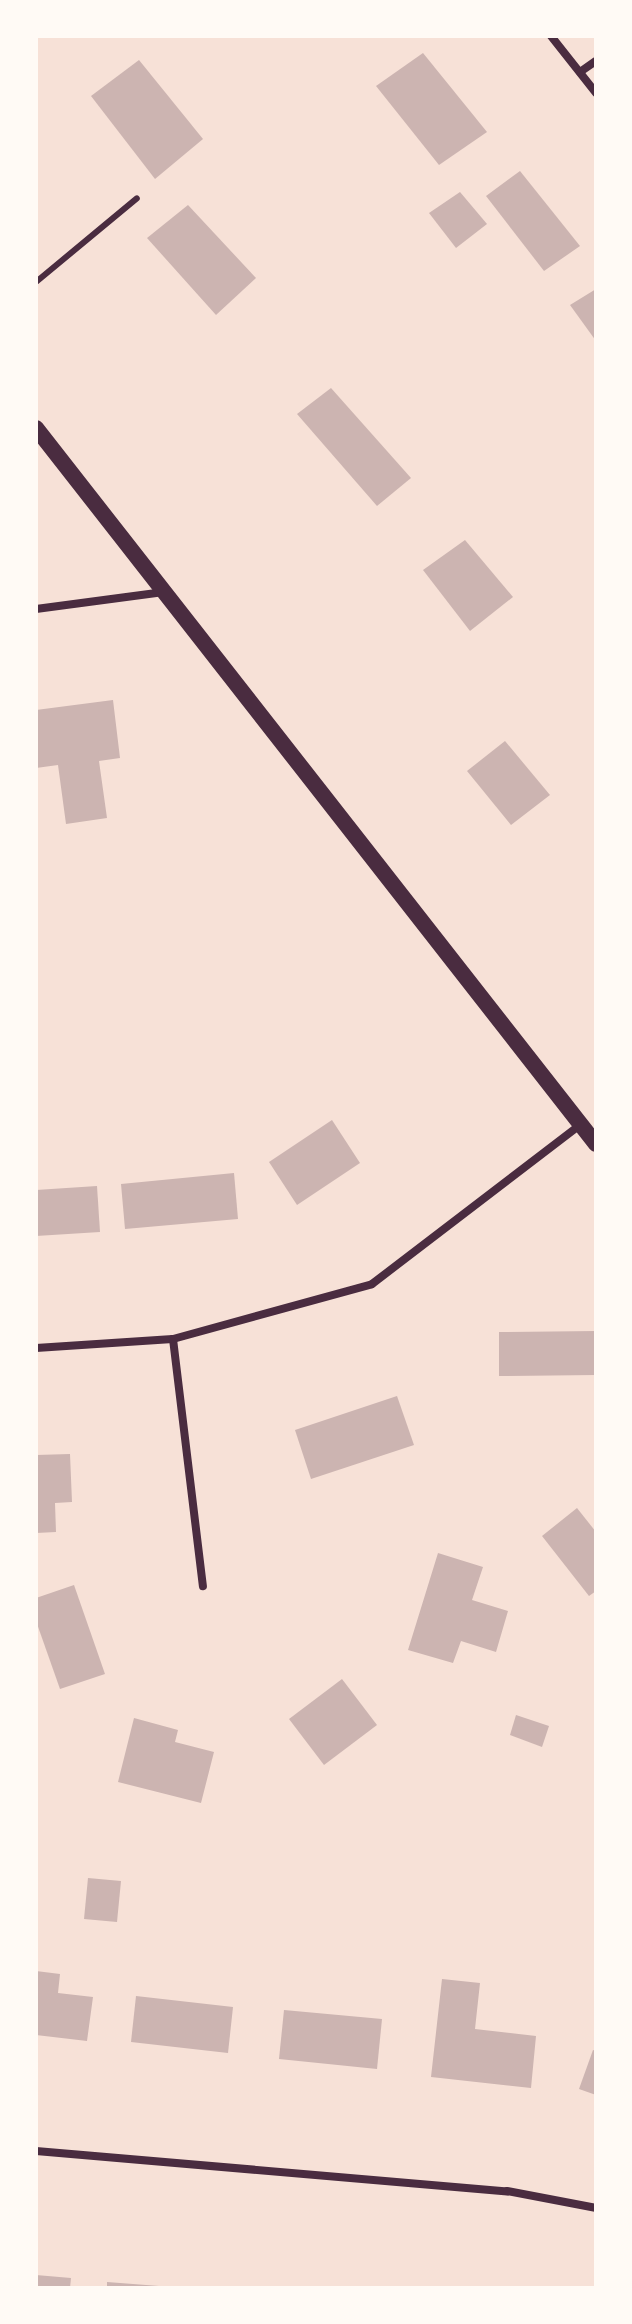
<!DOCTYPE html>
<style>
body{margin:0}
#map{position:relative;width:632px;height:2324px;overflow:hidden;background:#f7e1d7;font-family:"Work Sans",sans-serif}
div>[style]{position:absolute}
.building>*{inset:0;background:#ccb4b1}
.service>*{height:6px;margin:-3px;padding:0 3px;transform-origin:3px;border-radius:3px;background:#4a2c40}
.minor>*{height:8px;margin:-4px;padding:0 4px;transform-origin:4px;border-radius:4px;background:#4a2c40}
.secondary>*{height:16px;margin:-8px;padding:0 8px;transform-origin:8px;border-radius:8px;background:#4a2c40}
span{translate:-50% -50%;white-space:nowrap;text-align:center;line-height:1.15;-webkit-text-stroke:8px #fffaf5;paint-order:stroke}
.frame{position:absolute;inset:0;border:38px solid #fffaf5;pointer-events:none}
</style>
<div id="map">
<div class="building">
<div style="clip-path:polygon(423px 53px,487px 132px,439px 165px,376px 86px)"></div>
<div style="clip-path:polygon(139px 60px,203px 139px,155px 179px,91px 96px)"></div>
<div style="clip-path:polygon(520px 171px,580px 246px,544px 271px,486px 196px)"></div>
<div style="clip-path:polygon(460px 192px,487px 224px,456px 248px,429px 213px)"></div>
<div style="clip-path:polygon(188px 205px,256px 278px,216px 315px,147px 238px)"></div>
<div style="clip-path:polygon(596px 289px,596px 341px,570px 305px)"></div>
<div style="clip-path:polygon(331px 388px,411px 478px,377px 506px,297px 414px)"></div>
<div style="clip-path:polygon(465px 540px,513px 597px,470px 631px,423px 570px)"></div>
<div style="clip-path:polygon(113px 700px,120px 758px,99px 761px,107px 818px,66px 824px,58px 765px,36px 768px,36px 710px)"></div>
<div style="clip-path:polygon(505px 741px,550px 795px,511px 825px,467px 771px)"></div>
<div style="clip-path:polygon(332px 1120px,360px 1163px,297px 1205px,269px 1162px)"></div>
<div style="clip-path:polygon(234px 1173px,238px 1219px,125px 1229px,121px 1184px)"></div>
<div style="clip-path:polygon(97px 1186px,100px 1232px,36px 1236px,36px 1190px)"></div>
<div style="clip-path:polygon(596px 1331px,596px 1375px,499px 1376px,499px 1332px)"></div>
<div style="clip-path:polygon(397px 1396px,414px 1445px,311px 1479px,295px 1430px)"></div>
<div style="clip-path:polygon(70px 1454px,72px 1502px,55px 1503px,56px 1532px,36px 1533px,36px 1455px)"></div>
<div style="clip-path:polygon(577px 1508px,596px 1532px,596px 1591px,589px 1596px,542px 1536px)"></div>
<div style="clip-path:polygon(438px 1553px,483px 1567px,472px 1600px,508px 1611px,496px 1652px,461px 1641px,453px 1663px,408px 1650px)"></div>
<div style="clip-path:polygon(74px 1585px,105px 1674px,60px 1689px,36px 1621px,36px 1598px)"></div>
<div style="clip-path:polygon(342px 1679px,377px 1725px,324px 1765px,289px 1719px)"></div>
<div style="clip-path:polygon(516px 1715px,549px 1726px,542px 1747px,510px 1735px)"></div>
<div style="clip-path:polygon(134px 1718px,178px 1730px,175px 1742px,214px 1752px,201px 1803px,118px 1782px)"></div>
<div style="clip-path:polygon(88px 1878px,121px 1881px,117px 1922px,84px 1919px)"></div>
<div style="clip-path:polygon(36px 1971px,60px 1974px,58px 1993px,93px 1997px,87px 2041px,36px 2035px)"></div>
<div style="clip-path:polygon(442px 1979px,480px 1983px,475px 2029px,536px 2036px,531px 2088px,431px 2077px)"></div>
<div style="clip-path:polygon(136px 1996px,233px 2007px,228px 2053px,131px 2042px)"></div>
<div style="clip-path:polygon(284px 2010px,382px 2019px,377px 2069px,279px 2059px)"></div>
<div style="clip-path:polygon(593px 2050px,596px 2051px,596px 2095px,579px 2089px)"></div>
<div style="clip-path:polygon(36px 2275px,71px 2278px,70px 2288px,36px 2288px)"></div>
<div style="clip-path:polygon(107px 2282px,159px 2286px,159px 2288px,107px 2288px)"></div>
</div>
<div class="service">
<div style="left:36px;top:282px;width:131px;rotate:-39.7deg"></div>
</div>
<div class="minor">
<div style="left:551px;top:36px;width:73px;rotate:51.7deg"></div>
<div style="left:580px;top:72px;width:19px;rotate:-35deg"></div>
<div style="left:36px;top:609px;width:129px;rotate:-7.6deg"></div>
<div style="left:173px;top:1339px;width:249px;rotate:83.1deg"></div>
<div style="left:36px;top:1348px;width:137px;rotate:-3.8deg"></div>
<div style="left:173px;top:1339px;width:206px;rotate:-15.4deg"></div>
<div style="left:372px;top:1284px;width:262px;rotate:-37.4deg"></div>
<div style="left:36px;top:2151px;width:473px;rotate:4.9deg"></div>
<div style="left:507px;top:2191px;width:91px;rotate:10.8deg"></div>
</div>
<div class="secondary">
<div style="left:36px;top:428px;width:909px;rotate:51.97deg"></div>
</div>
<div class="frame"></div>
</div>
